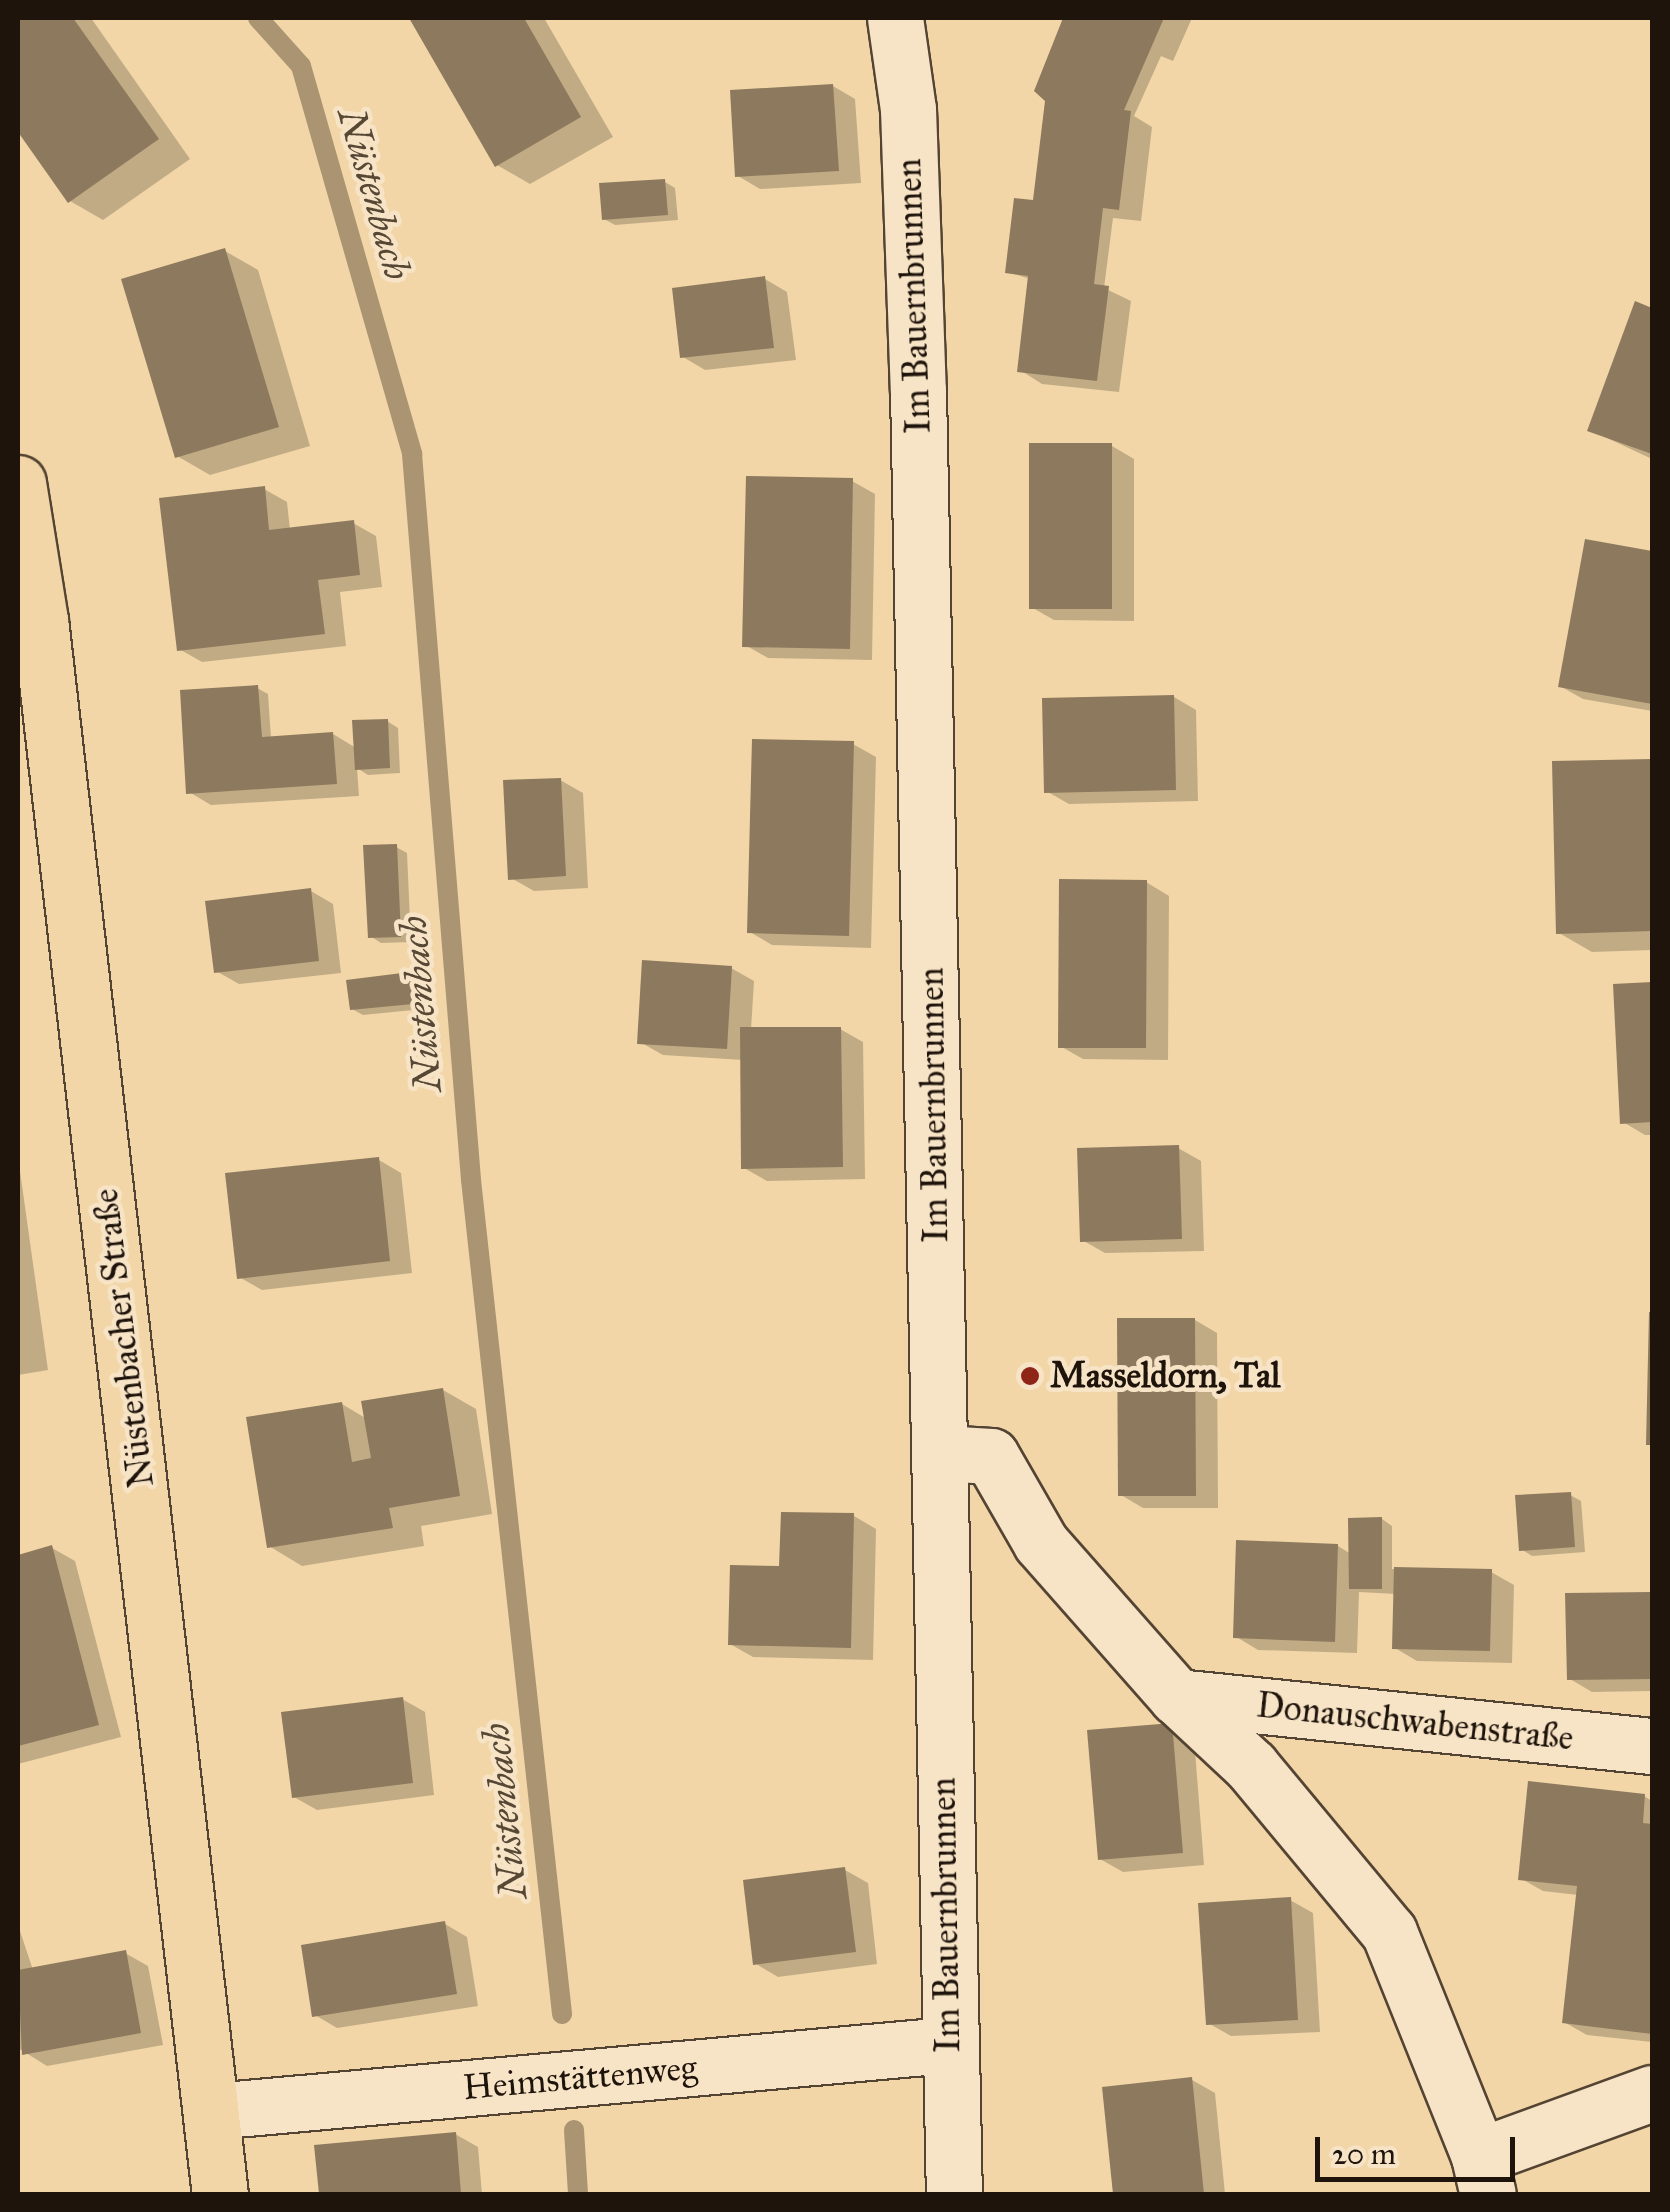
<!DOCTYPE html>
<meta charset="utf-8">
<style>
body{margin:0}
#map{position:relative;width:1670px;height:2212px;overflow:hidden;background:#f2d6a7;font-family:"IM FELL Great Primer",serif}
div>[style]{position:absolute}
.shadow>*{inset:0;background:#0003}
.stream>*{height:20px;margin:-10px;padding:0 10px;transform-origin:10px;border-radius:10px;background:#aa9472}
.building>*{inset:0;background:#8d795d}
.roads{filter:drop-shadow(2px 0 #544433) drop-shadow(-2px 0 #544433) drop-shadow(0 2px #544433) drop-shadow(0 -2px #544433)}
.minor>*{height:55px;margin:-27.5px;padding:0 27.5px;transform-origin:27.5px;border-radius:27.5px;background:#f7e4c6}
.major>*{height:55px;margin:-27.5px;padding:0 27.5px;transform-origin:27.5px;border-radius:27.5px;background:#f2d6a7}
.dots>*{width:28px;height:28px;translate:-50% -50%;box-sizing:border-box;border:5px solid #f7e4c6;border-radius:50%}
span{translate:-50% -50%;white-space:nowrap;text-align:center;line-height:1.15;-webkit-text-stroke:9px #f7e4c6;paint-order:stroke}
.street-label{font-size:35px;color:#1f140c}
.poi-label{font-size:35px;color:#1f140c;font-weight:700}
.left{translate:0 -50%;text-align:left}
.water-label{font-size:38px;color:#574735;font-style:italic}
.frame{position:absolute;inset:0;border:20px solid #1f140c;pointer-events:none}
.scale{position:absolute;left:1315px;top:2137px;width:200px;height:45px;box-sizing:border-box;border:5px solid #1f140c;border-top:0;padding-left:12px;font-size:30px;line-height:35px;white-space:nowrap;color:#1f140c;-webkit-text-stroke:8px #f7e4c6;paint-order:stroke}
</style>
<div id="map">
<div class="shadow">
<div style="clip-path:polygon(18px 18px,91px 18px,190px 159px,103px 220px,70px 201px,18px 128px)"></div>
<div style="clip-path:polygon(412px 18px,544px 18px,613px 137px,530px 184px,497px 165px)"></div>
<div style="clip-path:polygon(1066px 18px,1192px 18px,1173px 61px,1161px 56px,1134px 116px,1152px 127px,1141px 221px,1113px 218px,1104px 288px,1131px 301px,1119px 392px,1042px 384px,1020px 370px,1030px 279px,1008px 272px,1035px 203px,1047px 100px,1037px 90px)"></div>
<div style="clip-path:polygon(833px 86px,855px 99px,861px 183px,760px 189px,738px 176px)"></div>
<div style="clip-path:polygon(665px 182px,675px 188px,678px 220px,615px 225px,604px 219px)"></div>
<div style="clip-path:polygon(225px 251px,258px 270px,310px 446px,210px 475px,177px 456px)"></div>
<div style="clip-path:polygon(765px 279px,787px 292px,796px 360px,705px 370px,683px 357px)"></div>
<div style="clip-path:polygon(1636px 305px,1652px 311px,1652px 459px,1590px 430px)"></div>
<div style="clip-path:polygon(1112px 446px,1134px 459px,1134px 621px,1054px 620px,1031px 607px)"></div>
<div style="clip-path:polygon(852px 481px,875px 494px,872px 660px,768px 658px,745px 645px)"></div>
<div style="clip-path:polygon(264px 489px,287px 502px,290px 530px,353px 523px,376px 536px,382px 587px,340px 592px,346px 646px,202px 662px,179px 649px)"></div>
<div style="clip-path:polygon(1587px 541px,1652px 553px,1652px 711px,1583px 699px,1560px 686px)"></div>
<div style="clip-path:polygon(257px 688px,268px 694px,271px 738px,333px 734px,356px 748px,387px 721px,398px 728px,400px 773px,368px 775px,357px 768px,359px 796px,211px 805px,189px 792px)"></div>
<div style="clip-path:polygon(1174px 697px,1196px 710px,1198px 801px,1069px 804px,1046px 791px)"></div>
<div style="clip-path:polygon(853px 744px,876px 757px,871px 948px,772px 945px,750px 932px)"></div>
<div style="clip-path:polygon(1652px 761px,1652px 950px,1592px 952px,1559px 933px,1554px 764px)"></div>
<div style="clip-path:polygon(560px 780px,583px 793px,588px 888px,534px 891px,511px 878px)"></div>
<div style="clip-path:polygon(396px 847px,407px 853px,411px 942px,381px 943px,370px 936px)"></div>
<div style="clip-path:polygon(1146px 882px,1169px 896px,1168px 1060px,1083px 1059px,1060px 1046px)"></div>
<div style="clip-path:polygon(311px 891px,333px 904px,341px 973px,239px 984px,216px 971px)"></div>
<div style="clip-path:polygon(731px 968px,754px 981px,751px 1030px,840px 1029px,863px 1042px,865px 1179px,767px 1181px,744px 1168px,743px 1060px,663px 1055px,640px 1042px)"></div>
<div style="clip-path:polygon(409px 975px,420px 981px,423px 1009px,363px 1015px,352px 1009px)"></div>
<div style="clip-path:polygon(1652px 984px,1652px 1135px,1645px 1135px,1623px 1122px,1616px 986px)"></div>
<div style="clip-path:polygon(1178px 1148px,1201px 1161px,1204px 1251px,1105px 1253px,1082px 1240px)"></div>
<div style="clip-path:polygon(18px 1157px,48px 1370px,18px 1375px)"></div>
<div style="clip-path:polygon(379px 1160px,401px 1173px,412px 1273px,262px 1290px,239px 1277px)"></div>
<div style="clip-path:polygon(1652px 1273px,1652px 1446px,1649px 1444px)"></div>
<div style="clip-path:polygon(1195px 1320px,1217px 1333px,1218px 1508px,1143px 1508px,1121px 1495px)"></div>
<div style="clip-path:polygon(443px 1390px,476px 1409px,492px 1514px,421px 1526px,424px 1546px,302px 1566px,269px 1546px,342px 1404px,367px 1419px)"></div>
<div style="clip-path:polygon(1570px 1495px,1581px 1501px,1585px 1552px,1532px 1556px,1521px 1549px)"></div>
<div style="clip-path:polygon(854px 1516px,876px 1529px,873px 1660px,753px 1657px,730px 1644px,782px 1569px)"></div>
<div style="clip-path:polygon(1382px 1519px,1392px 1526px,1392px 1569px,1491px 1572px,1514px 1585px,1512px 1663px,1417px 1661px,1395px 1648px,1396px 1594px,1359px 1592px,1357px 1653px,1258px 1650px,1235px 1636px,1338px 1546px,1351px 1554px)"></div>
<div style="clip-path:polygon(52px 1548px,75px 1561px,121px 1737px,18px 1764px,18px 1557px)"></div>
<div style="clip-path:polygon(1652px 1594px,1652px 1691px,1592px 1692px,1570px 1679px,1568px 1596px)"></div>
<div style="clip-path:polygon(402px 1699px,425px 1712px,434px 1795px,317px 1810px,294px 1797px)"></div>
<div style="clip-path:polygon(1172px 1725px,1194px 1738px,1204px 1865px,1123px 1872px,1100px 1859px)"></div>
<div style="clip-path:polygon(1644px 1796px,1652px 1801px,1652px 2042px,1587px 2035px,1564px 2022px,1578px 1895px,1543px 1891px,1520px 1878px)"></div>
<div style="clip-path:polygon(845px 1870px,868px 1883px,877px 1964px,778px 1977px,756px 1964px)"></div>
<div style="clip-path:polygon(1290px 1900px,1313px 1913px,1320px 2032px,1231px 2036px,1208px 2023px)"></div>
<div style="clip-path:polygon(445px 1924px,467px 1937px,478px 2006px,337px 2028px,315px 2015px)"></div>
<div style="clip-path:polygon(18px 1925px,33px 1970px,125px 1953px,148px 1966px,163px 2045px,47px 2066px,18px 2048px)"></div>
<div style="clip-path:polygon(1192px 2080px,1215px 2093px,1225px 2194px,1115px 2194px,1105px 2089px)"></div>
<div style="clip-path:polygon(455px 2134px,478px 2147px,482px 2194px,322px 2194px,317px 2147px)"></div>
</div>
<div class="stream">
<div style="left:258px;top:18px;width:64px;rotate:48.1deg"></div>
<div style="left:301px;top:66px;width:404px;rotate:74deg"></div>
<div style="left:412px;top:454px;width:728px;rotate:85.35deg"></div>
<div style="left:471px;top:1180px;width:839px;rotate:83.77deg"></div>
<div style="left:574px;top:2130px;width:64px;rotate:86.4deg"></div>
</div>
<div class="building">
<div style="clip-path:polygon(18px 18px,73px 18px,159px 139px,68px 203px,18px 132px)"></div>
<div style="clip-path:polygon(409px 18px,524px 18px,581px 117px,495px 167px)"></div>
<div style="clip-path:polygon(1063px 18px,1164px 18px,1124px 110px,1131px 111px,1119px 210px,1103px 208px,1094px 284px,1109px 286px,1097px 381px,1017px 372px,1028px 276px,1005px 273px,1014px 198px,1033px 200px,1045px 101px,1034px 91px)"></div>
<div style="clip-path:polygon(833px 84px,839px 171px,735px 177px,730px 90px)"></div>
<div style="clip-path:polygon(665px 179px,668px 215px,602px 220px,599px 183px)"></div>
<div style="clip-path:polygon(225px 248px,279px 427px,175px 458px,121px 279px)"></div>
<div style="clip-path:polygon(765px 276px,774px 348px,680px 358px,672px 288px)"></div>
<div style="clip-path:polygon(1635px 301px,1652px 308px,1652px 454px,1587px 431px)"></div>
<div style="clip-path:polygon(1029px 443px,1112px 443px,1112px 609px,1029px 609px)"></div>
<div style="clip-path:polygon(746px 476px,853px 478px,850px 649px,742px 647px)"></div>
<div style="clip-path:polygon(265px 486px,269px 530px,354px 520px,360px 575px,318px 580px,325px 634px,177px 651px,159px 498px)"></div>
<div style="clip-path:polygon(1585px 539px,1652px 551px,1652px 704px,1558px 687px)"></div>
<div style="clip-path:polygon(258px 685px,262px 737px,333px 732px,337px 784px,186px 794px,180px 690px)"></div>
<div style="clip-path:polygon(1174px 695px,1176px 790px,1044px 793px,1042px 698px)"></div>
<div style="clip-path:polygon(388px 719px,390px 768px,355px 770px,352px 720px)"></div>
<div style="clip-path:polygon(752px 739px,854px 741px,849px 936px,747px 933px)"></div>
<div style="clip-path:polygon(1652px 759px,1652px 931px,1556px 934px,1552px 761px)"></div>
<div style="clip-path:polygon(561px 778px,566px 876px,508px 880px,503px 780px)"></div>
<div style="clip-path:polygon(397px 844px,401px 937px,368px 938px,363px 845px)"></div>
<div style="clip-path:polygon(1059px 879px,1147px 880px,1146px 1048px,1058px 1048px)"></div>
<div style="clip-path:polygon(311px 888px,319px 961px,214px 973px,205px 901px)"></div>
<div style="clip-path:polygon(642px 960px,732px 966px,727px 1049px,637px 1044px)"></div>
<div style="clip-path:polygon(410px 972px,413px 1004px,350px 1010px,346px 980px)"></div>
<div style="clip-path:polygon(1652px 982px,1652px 1122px,1620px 1124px,1613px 984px)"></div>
<div style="clip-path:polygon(740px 1027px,841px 1027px,843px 1167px,741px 1169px)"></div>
<div style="clip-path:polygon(1179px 1145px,1182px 1239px,1080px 1242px,1077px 1148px)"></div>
<div style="clip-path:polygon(379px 1157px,390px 1261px,237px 1279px,225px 1173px)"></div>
<div style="clip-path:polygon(1649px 1312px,1652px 1312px,1652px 1445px,1646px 1445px)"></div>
<div style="clip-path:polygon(1117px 1318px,1195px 1318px,1196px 1496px,1118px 1496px)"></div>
<div style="clip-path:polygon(443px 1388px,460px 1496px,389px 1508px,393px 1528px,267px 1548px,246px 1417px,342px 1402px,352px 1462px,371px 1458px,361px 1401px)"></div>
<div style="clip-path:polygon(1571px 1492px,1575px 1547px,1519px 1551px,1515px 1495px)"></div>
<div style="clip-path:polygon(781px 1512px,854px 1513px,851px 1648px,728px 1645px,730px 1565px,779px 1566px)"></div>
<div style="clip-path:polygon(1382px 1517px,1382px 1589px,1349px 1589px,1348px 1518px)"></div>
<div style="clip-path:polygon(1236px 1540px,1338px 1544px,1335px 1642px,1233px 1638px)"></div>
<div style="clip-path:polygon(52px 1545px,99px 1725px,18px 1746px,18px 1555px)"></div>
<div style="clip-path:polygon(1394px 1567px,1492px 1569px,1490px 1651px,1392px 1649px)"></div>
<div style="clip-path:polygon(1652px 1592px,1652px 1679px,1567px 1680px,1565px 1593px)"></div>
<div style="clip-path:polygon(403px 1697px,413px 1783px,292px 1798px,281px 1712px)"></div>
<div style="clip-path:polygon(1172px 1723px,1183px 1853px,1098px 1860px,1087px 1730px)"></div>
<div style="clip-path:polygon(1528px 1781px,1645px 1794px,1643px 1823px,1652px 1824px,1652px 2034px,1562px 2023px,1577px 1886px,1518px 1880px)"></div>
<div style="clip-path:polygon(845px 1867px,856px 1952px,753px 1965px,743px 1880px)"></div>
<div style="clip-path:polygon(1291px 1897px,1298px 2020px,1206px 2025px,1198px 1903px)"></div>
<div style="clip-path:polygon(445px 1921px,457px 1994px,312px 2017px,301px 1945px)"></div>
<div style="clip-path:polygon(126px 1950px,141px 2033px,22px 2055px,18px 1970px)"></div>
<div style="clip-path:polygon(1192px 2077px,1204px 2194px,1113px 2194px,1102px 2087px)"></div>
<div style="clip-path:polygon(456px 2132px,461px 2194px,319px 2194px,314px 2145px)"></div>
</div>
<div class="roads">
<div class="minor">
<div style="left:895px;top:18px;width:92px;rotate:81.9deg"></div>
<div style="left:908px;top:109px;width:282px;rotate:88deg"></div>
<div style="left:918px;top:391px;width:1803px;rotate:88.86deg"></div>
<div style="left:941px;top:1453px;width:50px;rotate:3.4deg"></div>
<div style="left:991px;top:1456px;width:100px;rotate:60.1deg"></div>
<div style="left:1041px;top:1543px;width:205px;rotate:48.6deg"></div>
<div style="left:1177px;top:1697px;width:101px;rotate:43deg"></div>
<div style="left:1251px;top:1766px;width:216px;rotate:50.3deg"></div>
<div style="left:1389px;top:1932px;width:241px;rotate:68.1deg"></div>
<div style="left:1479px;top:2156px;width:39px;rotate:77deg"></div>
<div style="left:1177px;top:1697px;width:478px;rotate:5.9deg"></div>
<div style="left:213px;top:2111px;width:737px;rotate:-5.14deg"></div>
<div style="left:1479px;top:2156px;width:184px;rotate:-20deg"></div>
</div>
<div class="major">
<div style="left:18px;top:483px;width:139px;rotate:80.9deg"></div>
<div style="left:40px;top:620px;width:1584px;rotate:83.48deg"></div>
</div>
</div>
<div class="dots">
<div style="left:1030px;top:1376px;background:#8f2418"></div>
</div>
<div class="street-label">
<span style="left:914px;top:296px;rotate:-92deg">Im Bauernbrunnen</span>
<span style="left:934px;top:1105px;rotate:-91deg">Im Bauernbrunnen</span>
<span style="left:124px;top:1338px;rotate:-97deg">Nüstenbacher Straße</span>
<span style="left:1415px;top:1722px;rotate:6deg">Donauschwabenstraße</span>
<span style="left:946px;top:1915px;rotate:-91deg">Im Bauernbrunnen</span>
<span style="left:580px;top:2078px;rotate:-5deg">Heimstättenweg</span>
</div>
<div class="poi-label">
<span class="left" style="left:1050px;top:1376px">Masseldorn, Tal</span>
</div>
<div class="water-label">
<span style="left:374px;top:194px;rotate:74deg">Nüstenbach</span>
<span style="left:421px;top:1004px;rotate:-95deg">Nüstenbach</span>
<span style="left:505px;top:1811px;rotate:-96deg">Nüstenbach</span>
</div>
<div class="frame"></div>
<div class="scale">20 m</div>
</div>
